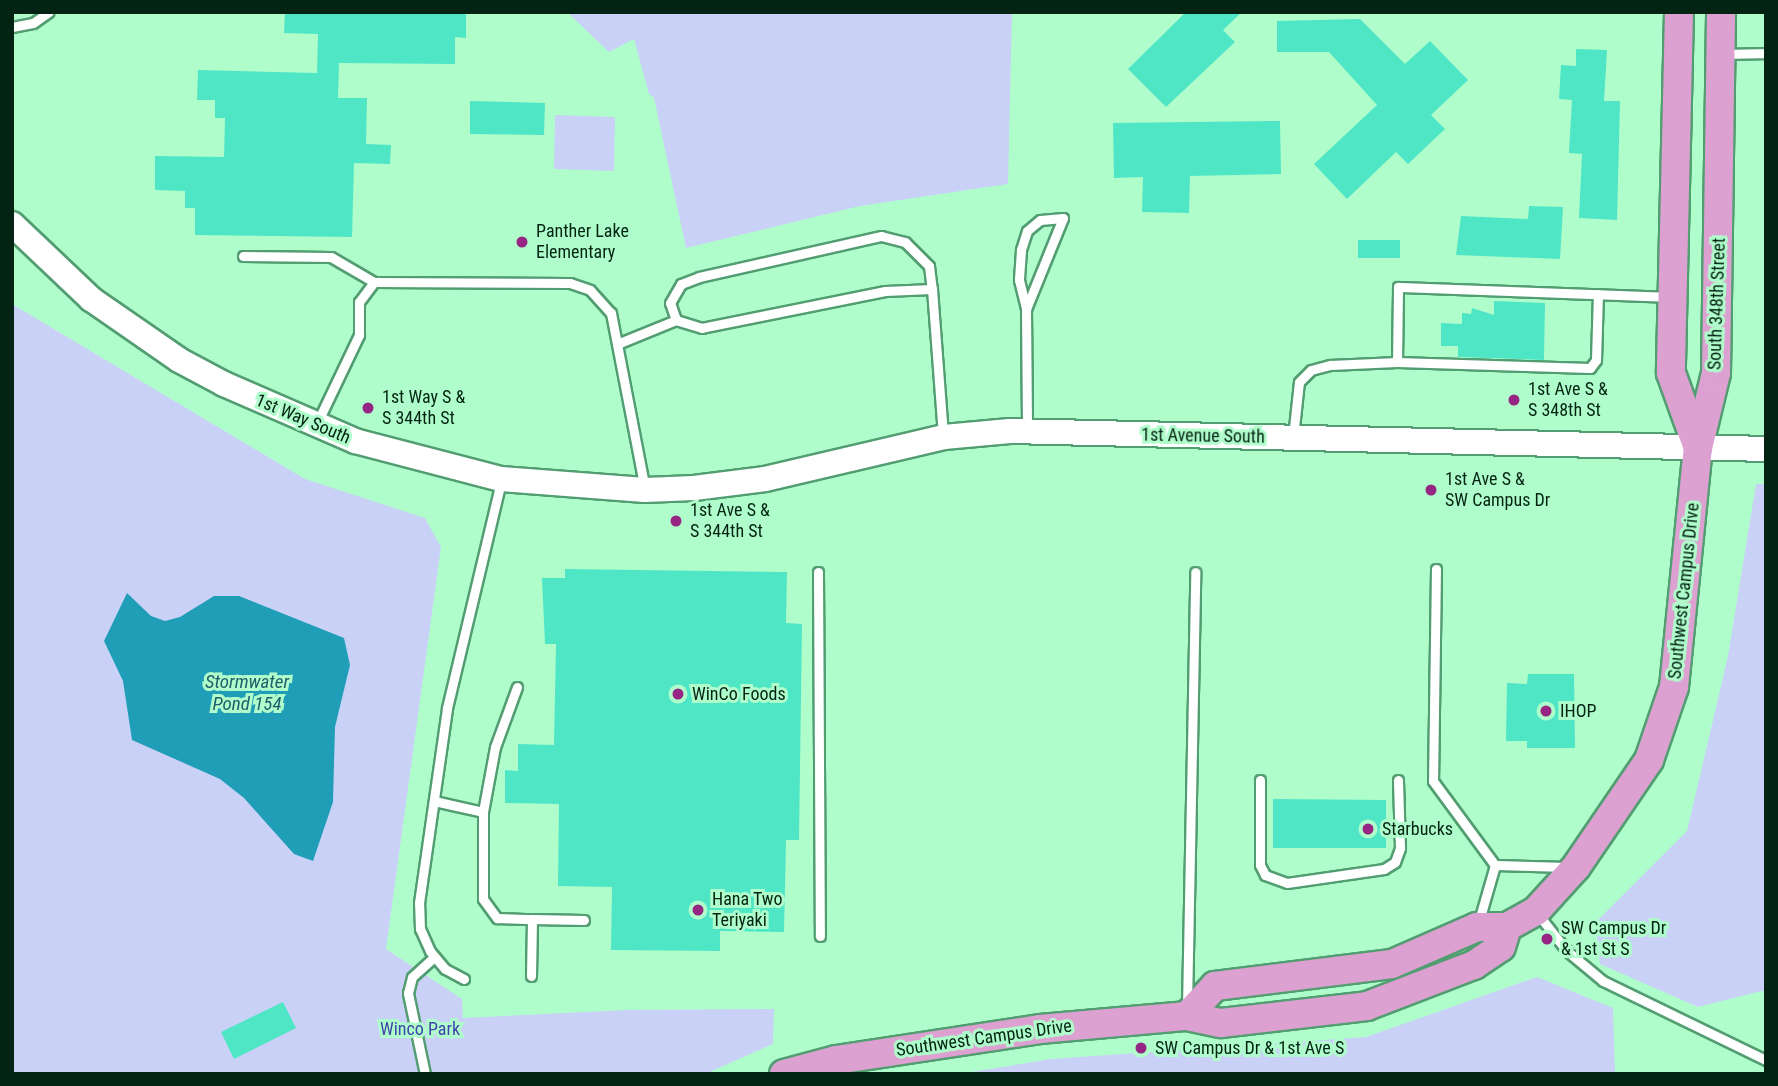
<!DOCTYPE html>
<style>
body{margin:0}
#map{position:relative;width:1778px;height:1086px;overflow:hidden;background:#b0fdcc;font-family:"Roboto Condensed",sans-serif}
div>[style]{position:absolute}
.green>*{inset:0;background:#c9d1f7}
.water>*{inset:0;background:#209eb7}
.building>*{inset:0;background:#4fe6c6}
.roads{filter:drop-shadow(2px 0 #529d71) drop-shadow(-2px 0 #529d71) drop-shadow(0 2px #529d71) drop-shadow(0 -2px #529d71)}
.service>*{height:9px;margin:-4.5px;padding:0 4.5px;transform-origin:4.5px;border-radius:4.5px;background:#fff}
.secondary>*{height:24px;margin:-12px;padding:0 12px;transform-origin:12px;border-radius:12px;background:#fff}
.primary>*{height:28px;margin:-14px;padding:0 14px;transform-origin:14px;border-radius:14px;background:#dda1d1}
.dots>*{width:19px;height:19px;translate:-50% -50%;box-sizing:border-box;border:4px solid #b0fdcc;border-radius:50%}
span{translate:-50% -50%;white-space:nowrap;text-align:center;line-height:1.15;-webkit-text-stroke:6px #b0fdcc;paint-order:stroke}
.poi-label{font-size:18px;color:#042413}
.left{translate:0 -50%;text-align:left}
.street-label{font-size:18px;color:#042413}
.park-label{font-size:18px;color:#4044ad}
.water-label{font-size:19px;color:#1f5d6b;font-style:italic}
.frame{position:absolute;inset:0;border:14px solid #042413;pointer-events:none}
</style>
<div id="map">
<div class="green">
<div style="clip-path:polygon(567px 12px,1012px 12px,1008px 184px,860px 206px,686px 248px,654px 98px,649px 94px,634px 39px,609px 52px)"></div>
<div style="clip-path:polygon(555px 115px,615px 117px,614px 171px,554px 169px)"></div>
<div style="clip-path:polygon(12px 304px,305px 479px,425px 518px,441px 547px,386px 949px,462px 999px,463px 1018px,627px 1010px,774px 1009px,773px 1044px,705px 1074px,12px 1074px)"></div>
<div style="clip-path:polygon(1756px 484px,1766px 484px,1766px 990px,1698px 1007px,1600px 964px,1595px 923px,1687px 831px,1728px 656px)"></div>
<div style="clip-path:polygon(1537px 977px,1613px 1008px,1615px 1074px,959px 1074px,1051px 1059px,1366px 1037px)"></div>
</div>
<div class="water">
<div style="clip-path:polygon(127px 593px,151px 616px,165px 621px,180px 617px,214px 596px,239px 596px,344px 638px,350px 665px,335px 727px,333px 802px,313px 861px,294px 854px,244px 798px,220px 779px,132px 740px,123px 681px,104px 641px)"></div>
</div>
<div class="building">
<div style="clip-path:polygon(285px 12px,466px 12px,466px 38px,455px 37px,455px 64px,339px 63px,338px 98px,367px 98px,366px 144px,391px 145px,390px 164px,354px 163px,352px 237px,195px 235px,195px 208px,185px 208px,185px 191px,155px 190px,155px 156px,224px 157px,225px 118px,215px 118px,215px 100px,197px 100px,198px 70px,317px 73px,318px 34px,284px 33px)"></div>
<div style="clip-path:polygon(1186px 12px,1242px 12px,1223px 30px,1235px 42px,1166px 107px,1128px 69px)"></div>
<div style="clip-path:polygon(1360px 19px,1405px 64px,1430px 41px,1468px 80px,1431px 115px,1445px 129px,1408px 164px,1396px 152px,1347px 199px,1314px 164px,1377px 105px,1329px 52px,1277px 52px,1277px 21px)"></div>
<div style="clip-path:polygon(1576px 49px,1607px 50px,1604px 101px,1620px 101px,1617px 220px,1579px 218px,1582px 154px,1569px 153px,1572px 100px,1559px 99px,1561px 65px,1576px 66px)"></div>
<div style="clip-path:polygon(470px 101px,545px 103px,544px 135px,470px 134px)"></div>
<div style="clip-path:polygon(1280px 121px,1281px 174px,1190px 176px,1189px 213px,1142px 212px,1143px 177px,1114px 178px,1113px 123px)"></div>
<div style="clip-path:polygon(1529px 206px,1563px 207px,1560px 259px,1456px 255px,1461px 216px,1528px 219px)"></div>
<div style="clip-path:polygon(1358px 240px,1400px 240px,1400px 258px,1358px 258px)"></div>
<div style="clip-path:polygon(1494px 301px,1545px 303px,1544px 360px,1458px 357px,1458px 346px,1441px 346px,1441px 323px,1462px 324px,1462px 313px,1471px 314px,1472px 308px,1494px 315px)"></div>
<div style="clip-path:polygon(565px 569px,787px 572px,786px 623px,802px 624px,799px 840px,786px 840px,784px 932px,720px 931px,720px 951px,611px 950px,612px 887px,558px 886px,559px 804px,505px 803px,505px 770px,518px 771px,518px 744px,554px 745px,556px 644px,545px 644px,542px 578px,565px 578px)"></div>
<div style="clip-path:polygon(1528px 674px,1574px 674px,1575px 748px,1527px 748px,1527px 741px,1506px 741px,1507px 683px,1527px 684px)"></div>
<div style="clip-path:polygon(1273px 799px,1386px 800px,1386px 848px,1273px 848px)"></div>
<div style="clip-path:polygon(283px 1002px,296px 1028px,234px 1059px,221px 1032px)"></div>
</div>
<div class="roads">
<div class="service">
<div style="left:12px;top:27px;width:21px;rotate:-11deg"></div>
<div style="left:33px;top:23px;width:19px;rotate:-35deg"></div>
<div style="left:1726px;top:54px;width:40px;rotate:-1.4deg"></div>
<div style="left:243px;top:256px;width:88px;rotate:0.7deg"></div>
<div style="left:331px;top:257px;width:50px;rotate:30.2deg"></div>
<div style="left:932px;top:289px;width:47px;rotate:177.6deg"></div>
<div style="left:885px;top:291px;width:187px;rotate:168.6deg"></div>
<div style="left:702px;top:328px;width:27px;rotate:-163deg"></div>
<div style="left:676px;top:320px;width:18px;rotate:-109deg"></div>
<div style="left:670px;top:303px;width:22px;rotate:-60deg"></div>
<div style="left:681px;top:284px;width:19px;rotate:-21deg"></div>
<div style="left:699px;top:277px;width:187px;rotate:-12.7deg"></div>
<div style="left:881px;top:236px;width:25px;rotate:14deg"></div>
<div style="left:905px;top:242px;width:34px;rotate:45deg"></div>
<div style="left:929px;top:266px;width:23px;rotate:83deg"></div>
<div style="left:932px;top:289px;width:145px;rotate:85.7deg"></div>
<div style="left:1026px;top:309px;width:98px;rotate:-67.9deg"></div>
<div style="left:1063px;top:218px;width:23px;rotate:175deg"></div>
<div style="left:1040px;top:220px;width:17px;rotate:140deg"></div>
<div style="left:1027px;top:231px;width:20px;rotate:108deg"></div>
<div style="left:1021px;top:250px;width:30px;rotate:94deg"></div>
<div style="left:1019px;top:280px;width:30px;rotate:76deg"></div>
<div style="left:1026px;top:309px;width:119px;rotate:89.5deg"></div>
<div style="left:617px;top:344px;width:64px;rotate:-22.1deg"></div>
<div style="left:1397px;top:362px;width:75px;rotate:-89.2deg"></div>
<div style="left:1398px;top:287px;width:270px;rotate:2.1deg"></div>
<div style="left:317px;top:423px;width:98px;rotate:-64.5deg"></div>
<div style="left:359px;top:335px;width:33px;rotate:-90deg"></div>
<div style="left:359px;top:302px;width:25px;rotate:-53deg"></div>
<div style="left:374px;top:282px;width:196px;rotate:0.3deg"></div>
<div style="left:570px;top:283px;width:21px;rotate:19deg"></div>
<div style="left:590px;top:290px;width:31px;rotate:48deg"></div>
<div style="left:611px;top:313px;width:179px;rotate:79.1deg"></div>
<div style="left:1293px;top:437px;width:55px;rotate:-83.8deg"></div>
<div style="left:1299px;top:382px;width:17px;rotate:-45deg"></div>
<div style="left:1311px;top:370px;width:20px;rotate:-15deg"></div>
<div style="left:1330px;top:365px;width:67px;rotate:-2.6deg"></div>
<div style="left:1397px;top:362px;width:193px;rotate:1.8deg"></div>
<div style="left:1590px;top:368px;width:10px;rotate:-53deg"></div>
<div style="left:1596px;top:360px;width:66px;rotate:-88.3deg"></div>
<div style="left:1436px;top:569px;width:212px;rotate:90.8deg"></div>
<div style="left:1433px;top:781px;width:104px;rotate:53.6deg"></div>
<div style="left:818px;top:572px;width:364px;rotate:89.7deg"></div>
<div style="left:517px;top:687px;width:64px;rotate:110.1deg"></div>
<div style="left:495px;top:747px;width:66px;rotate:100.5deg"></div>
<div style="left:483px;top:812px;width:87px;rotate:90deg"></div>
<div style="left:483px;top:899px;width:24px;rotate:54deg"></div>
<div style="left:497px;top:918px;width:35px;rotate:2deg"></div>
<div style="left:532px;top:919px;width:57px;rotate:91deg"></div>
<div style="left:1260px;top:780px;width:85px;rotate:90deg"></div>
<div style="left:1260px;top:865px;width:11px;rotate:63deg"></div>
<div style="left:1265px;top:875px;width:23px;rotate:20deg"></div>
<div style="left:1287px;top:883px;width:98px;rotate:-8.2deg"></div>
<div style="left:1384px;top:869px;width:13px;rotate:-32deg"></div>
<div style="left:1395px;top:862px;width:15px;rotate:-70deg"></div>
<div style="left:1400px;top:848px;width:68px;rotate:-91.7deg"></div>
<div style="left:434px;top:801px;width:50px;rotate:12.7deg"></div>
<div style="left:1495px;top:865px;width:72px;rotate:1.6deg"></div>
<div style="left:1537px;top:913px;width:48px;rotate:51.7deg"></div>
<div style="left:1567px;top:951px;width:47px;rotate:39.8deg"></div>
<div style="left:1603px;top:981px;width:181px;rotate:25.9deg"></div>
<div style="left:532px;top:919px;width:52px;rotate:1.1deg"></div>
<div style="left:1478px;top:924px;width:61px;rotate:-73.9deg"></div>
<div style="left:464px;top:979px;width:21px;rotate:-152deg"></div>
<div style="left:445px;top:969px;width:23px;rotate:-130deg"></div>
<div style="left:430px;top:951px;width:24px;rotate:-114deg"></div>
<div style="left:420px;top:929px;width:26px;rotate:-92deg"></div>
<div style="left:419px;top:903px;width:197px;rotate:-81.8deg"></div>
<div style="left:447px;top:708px;width:233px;rotate:-76.6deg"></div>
<div style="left:1187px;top:1007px;width:435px;rotate:-88.9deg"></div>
<div style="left:425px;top:1074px;width:83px;rotate:-101.9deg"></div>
<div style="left:408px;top:993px;width:16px;rotate:-76deg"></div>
<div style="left:412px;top:977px;width:30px;rotate:-42deg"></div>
</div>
<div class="secondary">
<div style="left:12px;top:224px;width:109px;rotate:43.5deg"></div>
<div style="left:91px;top:299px;width:107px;rotate:34.7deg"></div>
<div style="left:179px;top:360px;width:51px;rotate:28.1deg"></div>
<div style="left:224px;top:384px;width:143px;rotate:23.5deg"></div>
<div style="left:355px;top:441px;width:151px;rotate:14.6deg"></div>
<div style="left:501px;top:479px;width:144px;rotate:4.4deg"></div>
<div style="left:645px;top:490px;width:49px;rotate:-2.3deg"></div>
<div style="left:694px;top:488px;width:72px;rotate:-7.2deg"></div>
<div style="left:765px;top:479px;width:184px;rotate:-13.2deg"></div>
<div style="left:944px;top:437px;width:66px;rotate:-5.2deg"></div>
<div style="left:1010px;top:431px;width:756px;rotate:1.36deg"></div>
</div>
<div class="primary">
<div style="left:1679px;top:12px;width:361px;rotate:91.3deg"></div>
<div style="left:1671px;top:373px;width:80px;rotate:70.2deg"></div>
<div style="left:1187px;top:1016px;width:41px;rotate:-47deg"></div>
<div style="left:1215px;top:986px;width:178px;rotate:-7.1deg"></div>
<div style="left:1392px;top:964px;width:93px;rotate:-23.5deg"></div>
<div style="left:1477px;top:927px;width:30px"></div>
<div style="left:1507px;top:927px;width:33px;rotate:-29deg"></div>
<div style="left:1536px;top:911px;width:59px;rotate:-47.7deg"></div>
<div style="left:1576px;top:867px;width:130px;rotate:-55.7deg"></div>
<div style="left:1649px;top:760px;width:77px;rotate:-71.1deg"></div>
<div style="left:1674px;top:687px;width:240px;rotate:-84.3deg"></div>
<div style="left:1698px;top:448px;width:77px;rotate:-76.5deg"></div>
<div style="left:1716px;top:373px;width:361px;rotate:-89.2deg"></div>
<div style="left:784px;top:1074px;width:54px;rotate:-15.1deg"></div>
<div style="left:836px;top:1060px;width:206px;rotate:-8.6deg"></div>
<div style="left:1040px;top:1029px;width:148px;rotate:-5.1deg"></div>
<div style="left:1187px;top:1016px;width:35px;rotate:12deg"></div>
<div style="left:1221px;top:1023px;width:147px;rotate:-6.6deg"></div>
<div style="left:1367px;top:1006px;width:115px;rotate:-21deg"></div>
<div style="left:1474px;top:965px;width:32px;rotate:-34deg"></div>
<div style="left:1501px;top:947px;width:21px;rotate:-73deg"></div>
</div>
</div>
<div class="dots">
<div style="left:522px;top:242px;background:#962583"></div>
<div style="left:1514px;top:400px;background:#962583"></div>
<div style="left:368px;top:408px;background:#962583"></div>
<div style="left:1431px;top:490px;background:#962583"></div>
<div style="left:676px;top:521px;background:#962583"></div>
<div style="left:678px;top:694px;background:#962583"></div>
<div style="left:1546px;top:711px;background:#962583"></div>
<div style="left:1368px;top:829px;background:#962583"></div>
<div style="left:698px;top:910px;background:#962583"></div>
<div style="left:1547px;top:939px;background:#962583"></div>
<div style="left:1141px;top:1048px;background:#962583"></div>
</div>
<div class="poi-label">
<span class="left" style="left:536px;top:242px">Panther Lake<br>Elementary</span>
<span class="left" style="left:1528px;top:400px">1st Ave S &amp;<br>S 348th St</span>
<span class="left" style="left:382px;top:408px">1st Way S &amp;<br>S 344th St</span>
<span class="left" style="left:1445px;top:490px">1st Ave S &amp;<br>SW Campus Dr</span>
<span class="left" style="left:690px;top:521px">1st Ave S &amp;<br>S 344th St</span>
<span class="left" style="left:692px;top:694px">WinCo Foods</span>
<span class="left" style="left:1560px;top:711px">IHOP</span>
<span class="left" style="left:1382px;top:829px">Starbucks</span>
<span class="left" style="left:712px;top:910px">Hana Two<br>Teriyaki</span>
<span class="left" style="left:1561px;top:939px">SW Campus Dr<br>&amp; 1st St S</span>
<span class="left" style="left:1155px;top:1048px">SW Campus Dr &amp; 1st Ave S</span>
</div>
<div class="street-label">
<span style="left:1717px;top:304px;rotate:-88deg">South 348th Street</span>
<span style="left:303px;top:419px;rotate:23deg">1st Way South</span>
<span style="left:1203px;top:436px;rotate:1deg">1st Avenue South</span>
<span style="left:1684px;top:591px;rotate:-84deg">Southwest Campus Drive</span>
<span style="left:984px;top:1038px;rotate:-8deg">Southwest Campus Drive</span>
</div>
<div class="park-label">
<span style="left:420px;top:1029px">Winco Park</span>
</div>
<div class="water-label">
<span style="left:247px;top:693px">Stormwater<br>Pond 154</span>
</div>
<div class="frame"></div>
</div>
